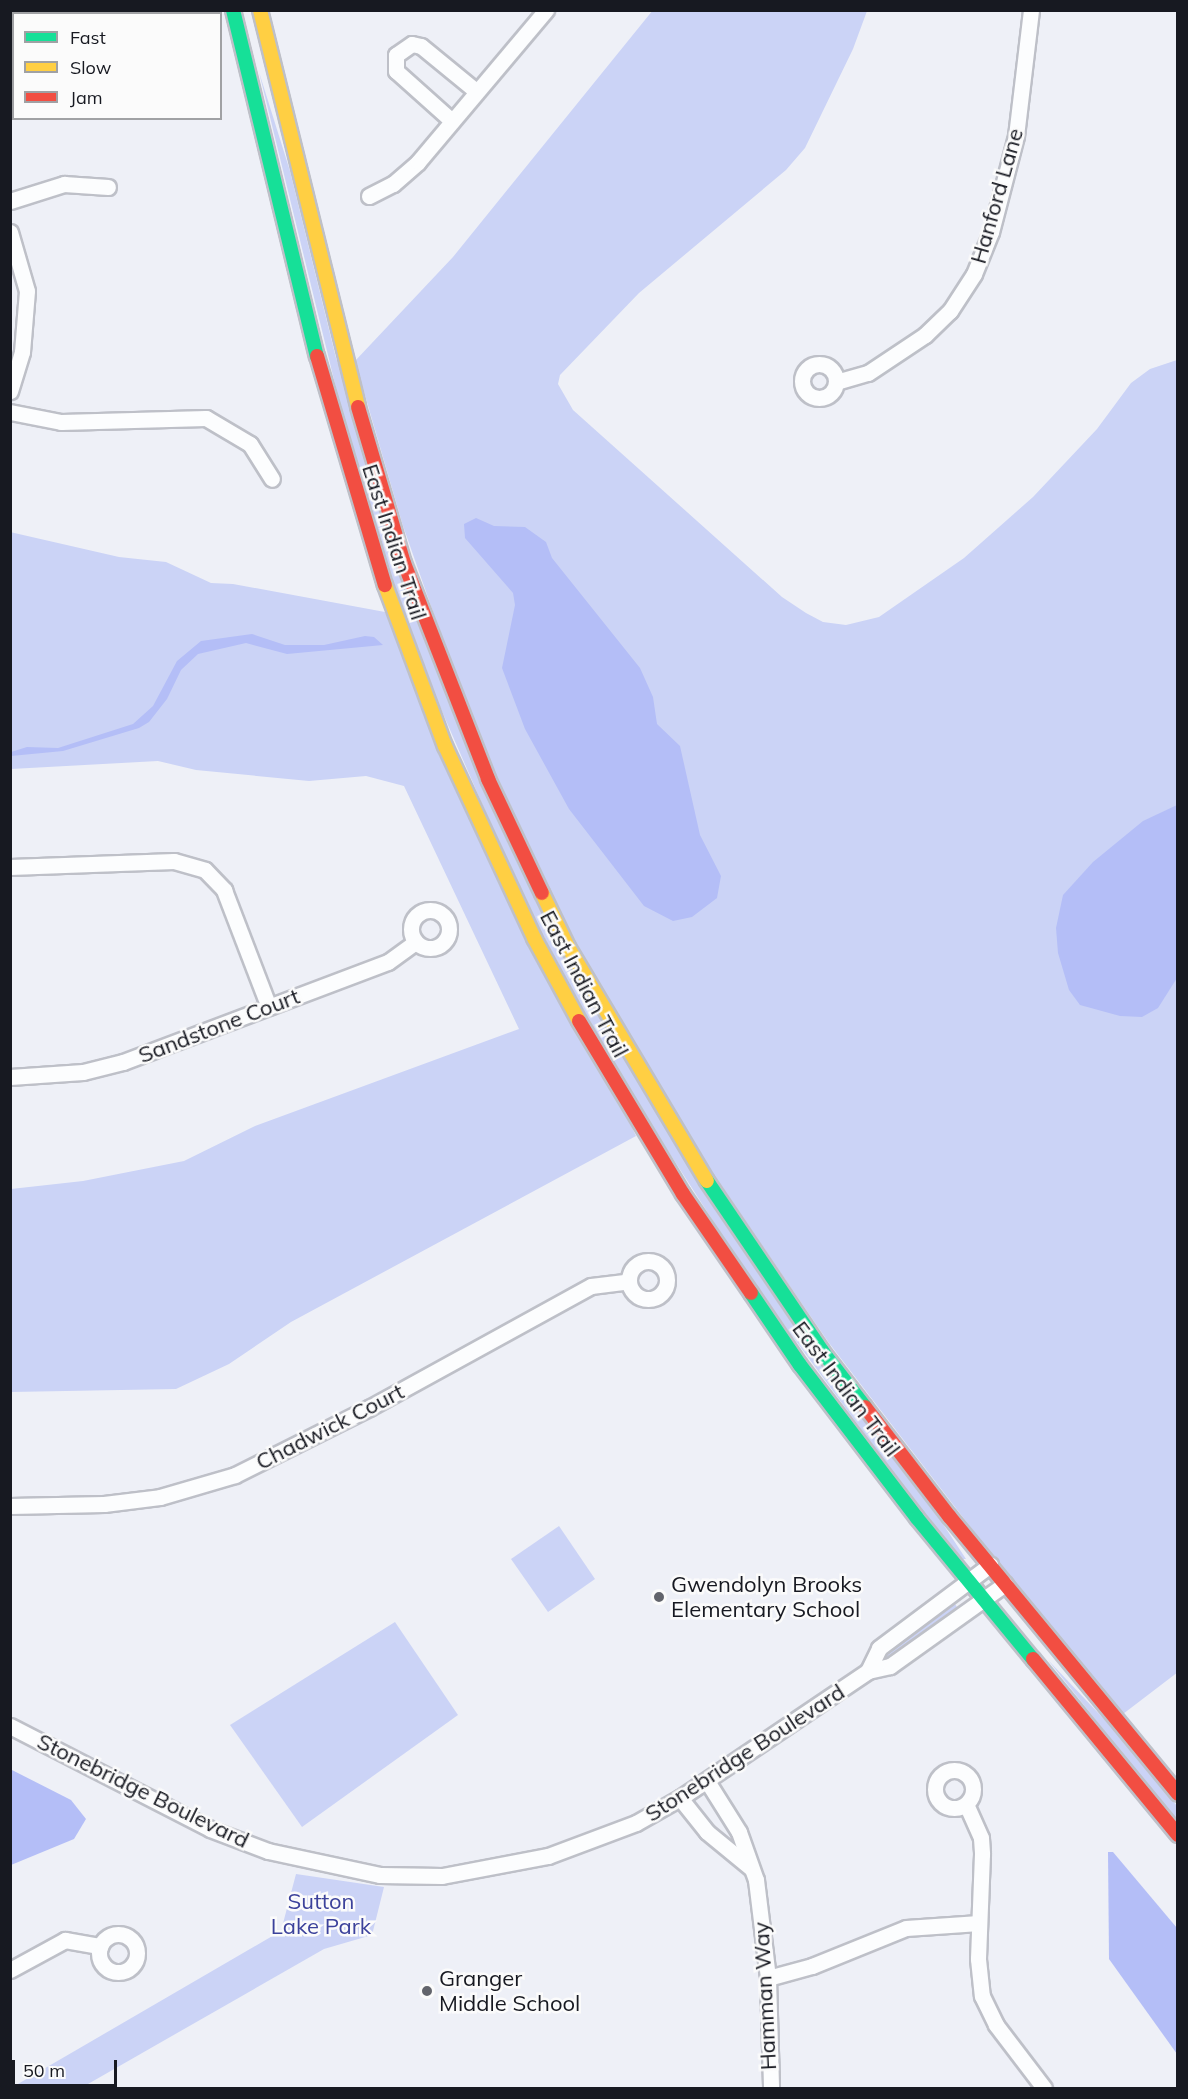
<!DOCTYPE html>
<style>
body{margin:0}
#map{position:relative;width:1188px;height:2099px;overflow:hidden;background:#eef0f7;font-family:Mulish,sans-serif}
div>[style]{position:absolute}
.green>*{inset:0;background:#cbd3f6}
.water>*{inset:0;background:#b4bef7}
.roads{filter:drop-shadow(2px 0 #bec0c8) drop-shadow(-2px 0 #bec0c8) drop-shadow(0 2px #bec0c8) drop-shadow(0 -2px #bec0c8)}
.street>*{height:15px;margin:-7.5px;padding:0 7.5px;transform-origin:7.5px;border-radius:7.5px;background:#fcfdfe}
.street>.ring{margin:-7.5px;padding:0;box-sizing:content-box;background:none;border:15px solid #fcfdfe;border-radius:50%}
.fast>*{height:14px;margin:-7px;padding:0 7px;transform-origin:7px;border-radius:7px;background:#16e098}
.slow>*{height:14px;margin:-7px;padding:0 7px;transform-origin:7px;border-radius:7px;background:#ffcf43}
.jam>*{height:14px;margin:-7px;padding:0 7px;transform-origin:7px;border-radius:7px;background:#f24e42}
.dots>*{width:16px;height:16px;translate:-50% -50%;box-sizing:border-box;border:3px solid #fbfbfb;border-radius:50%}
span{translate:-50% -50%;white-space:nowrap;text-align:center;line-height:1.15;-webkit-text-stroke:5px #fbfbfb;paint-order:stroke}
.street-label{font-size:22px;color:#171921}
.poi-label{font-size:22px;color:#171921}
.left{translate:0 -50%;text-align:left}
.park-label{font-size:22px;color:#3c429b}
.frame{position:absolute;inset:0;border:12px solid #171921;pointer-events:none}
.legend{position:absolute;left:12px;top:12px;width:210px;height:108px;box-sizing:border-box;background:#fbfbfb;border:2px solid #a0a1a4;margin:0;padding:8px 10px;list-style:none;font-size:18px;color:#171921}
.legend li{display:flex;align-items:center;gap:12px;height:30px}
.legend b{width:30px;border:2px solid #a0a1a4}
.scale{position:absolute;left:12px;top:2060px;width:105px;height:27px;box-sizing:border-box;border:3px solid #171921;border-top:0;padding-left:8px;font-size:18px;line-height:21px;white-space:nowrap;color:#171921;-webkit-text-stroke:4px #fbfbfb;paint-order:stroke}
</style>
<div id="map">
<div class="green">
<div style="clip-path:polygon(653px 10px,867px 11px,853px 49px,805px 148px,786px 170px,639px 293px,560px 375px,558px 384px,573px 410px,782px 597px,806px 613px,823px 622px,846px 625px,879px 617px,964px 558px,1033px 497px,1097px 429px,1131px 383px,1150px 369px,1177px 360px,1178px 1672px,1123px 1714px,995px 1559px,829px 1343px,710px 1170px,569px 934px,474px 729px,403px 526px,355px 361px,453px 257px)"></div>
<div style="clip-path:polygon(259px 72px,290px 171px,336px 358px,545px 919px,966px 1559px,963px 1559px,930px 1522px,753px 1283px,616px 1070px,523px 898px,421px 663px,356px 470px)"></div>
<div style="clip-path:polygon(10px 532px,119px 557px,166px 562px,211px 583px,233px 584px,385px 612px,636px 1136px,291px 1322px,229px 1364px,176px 1389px,11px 1392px,11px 1189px,83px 1181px,184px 1161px,255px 1126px,519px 1029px,404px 786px,366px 776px,309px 781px,196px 770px,158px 761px,11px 769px)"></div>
<div style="clip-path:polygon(559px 1526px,595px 1579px,548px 1612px,511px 1559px)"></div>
<div style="clip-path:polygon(954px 1602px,958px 1609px,888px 1658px,882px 1657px,883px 1651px)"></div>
<div style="clip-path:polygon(395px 1622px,458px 1715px,302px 1827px,230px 1725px)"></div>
<div style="clip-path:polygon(1048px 1660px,1122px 1738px,1177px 1806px,1177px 1822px)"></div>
<div style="clip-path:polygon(296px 1874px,384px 1887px,372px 1935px,324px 1949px,81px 2088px,11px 2088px,281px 1931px)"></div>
</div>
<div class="water">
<div style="clip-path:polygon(476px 518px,494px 526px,525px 527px,546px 542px,552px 558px,640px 668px,653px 697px,657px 724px,680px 746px,700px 835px,721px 876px,717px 898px,692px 917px,673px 921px,644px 906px,569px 809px,525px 729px,502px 668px,515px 605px,513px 593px,465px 538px,464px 524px)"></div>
<div style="clip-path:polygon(252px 634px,285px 645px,324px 645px,365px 636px,374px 637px,383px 645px,287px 654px,246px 643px,198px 654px,181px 670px,167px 699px,149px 722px,139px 728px,63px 751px,11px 756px,11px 752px,27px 747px,58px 748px,133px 724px,153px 706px,177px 661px,201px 641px)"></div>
<div style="clip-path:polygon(1177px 805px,1177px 978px,1158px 1008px,1142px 1017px,1120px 1016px,1080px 1005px,1069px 990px,1058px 953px,1056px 928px,1063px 895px,1093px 862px,1143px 821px)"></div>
<div style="clip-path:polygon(10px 1769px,71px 1800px,86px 1819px,74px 1839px,11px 1865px)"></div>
<div style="clip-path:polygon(1108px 1852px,1113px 1852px,1177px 1928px,1177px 2054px,1109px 1959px)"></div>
</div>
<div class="roads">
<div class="street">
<div style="left:10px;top:11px;width:56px;rotate:-1deg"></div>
<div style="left:452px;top:121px;width:75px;rotate:-138.2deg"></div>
<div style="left:396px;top:71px;width:16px;rotate:-90deg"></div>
<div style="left:396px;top:55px;width:19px;rotate:-35deg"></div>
<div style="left:412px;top:44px;width:9px;rotate:13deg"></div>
<div style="left:421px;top:46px;width:71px;rotate:39.3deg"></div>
<div style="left:369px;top:196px;width:27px;rotate:-27deg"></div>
<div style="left:393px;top:184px;width:33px;rotate:-41deg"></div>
<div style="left:418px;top:162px;width:199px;rotate:-49.9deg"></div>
<div style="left:10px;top:201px;width:57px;rotate:-17.5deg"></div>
<div style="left:64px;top:184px;width:44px;rotate:3.9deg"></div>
<div style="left:10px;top:232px;width:61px;rotate:73.9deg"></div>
<div style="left:27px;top:291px;width:61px;rotate:94.7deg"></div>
<div style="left:22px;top:352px;width:41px;rotate:107.1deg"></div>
<div class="ring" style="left:802px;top:364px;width:19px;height:19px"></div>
<div style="left:836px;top:382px;width:33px;rotate:-16deg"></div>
<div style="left:868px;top:373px;width:69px;rotate:-33.7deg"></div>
<div style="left:925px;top:335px;width:35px;rotate:-44deg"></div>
<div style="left:950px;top:311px;width:44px;rotate:-57deg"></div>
<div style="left:974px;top:274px;width:45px;rotate:-68deg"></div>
<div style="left:991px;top:232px;width:99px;rotate:-75.4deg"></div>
<div style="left:1016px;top:136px;width:127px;rotate:-83.2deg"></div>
<div style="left:10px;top:412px;width:52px;rotate:11.1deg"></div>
<div style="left:61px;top:422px;width:145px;rotate:-1.6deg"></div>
<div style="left:206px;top:418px;width:51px;rotate:30.6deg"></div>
<div style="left:250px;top:444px;width:41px;rotate:57.8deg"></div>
<div style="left:10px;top:867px;width:164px;rotate:-2.1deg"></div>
<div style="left:174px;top:861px;width:32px;rotate:16deg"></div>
<div style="left:205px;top:870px;width:28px;rotate:46deg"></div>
<div style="left:224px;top:890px;width:125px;rotate:69deg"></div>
<div class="ring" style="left:411px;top:910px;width:23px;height:23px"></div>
<div style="left:10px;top:1077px;width:73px;rotate:-3.9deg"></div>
<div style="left:83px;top:1072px;width:41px;rotate:-14deg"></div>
<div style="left:123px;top:1062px;width:283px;rotate:-20.7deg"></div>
<div style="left:388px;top:962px;width:34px;rotate:-36deg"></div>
<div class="ring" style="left:629px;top:1261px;width:23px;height:23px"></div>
<div style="left:10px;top:1506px;width:94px;rotate:-1.2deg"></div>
<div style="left:104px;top:1504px;width:56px;rotate:-7.1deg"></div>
<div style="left:160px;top:1497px;width:78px;rotate:-16.3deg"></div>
<div style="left:235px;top:1475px;width:150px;rotate:-26.6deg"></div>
<div style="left:369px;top:1408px;width:253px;rotate:-28.8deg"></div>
<div style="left:591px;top:1286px;width:38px;rotate:-7deg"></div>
<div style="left:868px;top:1671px;width:25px;rotate:-64deg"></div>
<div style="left:879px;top:1648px;width:139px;rotate:-36.8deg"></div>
<div style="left:10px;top:1726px;width:225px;rotate:27.2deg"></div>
<div style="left:210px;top:1829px;width:62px;rotate:20.8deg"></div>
<div style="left:268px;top:1851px;width:115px;rotate:12.1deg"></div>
<div style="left:380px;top:1875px;width:62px;rotate:0.9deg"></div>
<div style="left:442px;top:1876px;width:108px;rotate:-10.7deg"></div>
<div style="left:548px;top:1856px;width:94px;rotate:-20.6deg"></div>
<div style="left:636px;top:1823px;width:51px;rotate:-29.6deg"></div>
<div style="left:680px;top:1798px;width:227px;rotate:-34deg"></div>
<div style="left:868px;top:1671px;width:23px;rotate:-13deg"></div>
<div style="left:890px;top:1666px;width:141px;rotate:-35.5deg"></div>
<div class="ring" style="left:935px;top:1770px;width:23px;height:23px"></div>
<div style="left:707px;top:1781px;width:60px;rotate:57.9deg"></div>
<div style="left:739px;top:1832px;width:51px;rotate:70.5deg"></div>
<div style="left:756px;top:1880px;width:99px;rotate:83deg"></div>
<div style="left:768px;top:1978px;width:110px;rotate:88.4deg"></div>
<div style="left:680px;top:1798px;width:43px;rotate:51.5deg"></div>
<div style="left:707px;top:1832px;width:57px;rotate:39.3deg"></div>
<div style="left:966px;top:1804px;width:37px;rotate:66deg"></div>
<div style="left:981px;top:1838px;width:16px;rotate:86deg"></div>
<div style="left:982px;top:1854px;width:105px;rotate:92.2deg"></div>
<div style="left:978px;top:1959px;width:37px;rotate:84deg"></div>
<div style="left:982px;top:1996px;width:32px;rotate:64deg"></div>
<div style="left:996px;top:2025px;width:79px;rotate:52.7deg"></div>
<div class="ring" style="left:99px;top:1934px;width:23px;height:23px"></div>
<div style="left:10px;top:1970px;width:63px;rotate:-28.6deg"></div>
<div style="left:65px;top:1940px;width:36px;rotate:10deg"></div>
<div style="left:768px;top:1978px;width:46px;rotate:-15.3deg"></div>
<div style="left:812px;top:1966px;width:101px;rotate:-22deg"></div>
<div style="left:906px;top:1928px;width:73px;rotate:-3.9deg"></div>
</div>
<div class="fast">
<div style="left:233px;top:10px;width:356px;rotate:76.4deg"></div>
<div style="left:707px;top:1181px;width:205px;rotate:55.9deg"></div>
<div style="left:822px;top:1351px;width:71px;rotate:52.5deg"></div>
<div style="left:751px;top:1293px;width:87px;rotate:55.8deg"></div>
<div style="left:800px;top:1365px;width:193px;rotate:52.6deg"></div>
<div style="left:917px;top:1518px;width:183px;rotate:50.6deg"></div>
</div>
<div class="slow">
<div style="left:260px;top:10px;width:409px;rotate:76.1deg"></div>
<div style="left:385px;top:585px;width:172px;rotate:69.6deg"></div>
<div style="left:445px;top:746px;width:212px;rotate:65.1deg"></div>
<div style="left:534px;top:938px;width:94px;rotate:61.5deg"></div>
<div style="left:542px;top:893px;width:60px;rotate:64.3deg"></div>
<div style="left:568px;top:947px;width:272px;rotate:59.3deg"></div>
</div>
<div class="jam">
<div style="left:317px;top:356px;width:239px;rotate:73.5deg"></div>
<div style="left:358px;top:407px;width:163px;rotate:73.6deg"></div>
<div style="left:404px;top:563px;width:232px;rotate:68.7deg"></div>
<div style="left:488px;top:779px;width:126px;rotate:64.7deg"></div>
<div style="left:579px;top:1021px;width:202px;rotate:59deg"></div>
<div style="left:683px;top:1194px;width:120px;rotate:55.5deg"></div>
<div style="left:865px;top:1407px;width:138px;rotate:52.4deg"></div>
<div style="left:949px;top:1516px;width:360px;rotate:50.5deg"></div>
<div style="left:1033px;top:1659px;width:228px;rotate:50.5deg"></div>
</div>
</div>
<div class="dots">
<div style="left:659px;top:1597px;background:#62646c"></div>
<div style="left:427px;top:1991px;background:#62646c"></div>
</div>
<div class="street-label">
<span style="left:997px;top:196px;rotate:-74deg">Hanford Lane</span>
<span style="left:394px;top:542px;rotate:72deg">East Indian Trail</span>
<span style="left:584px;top:984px;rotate:62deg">East Indian Trail</span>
<span style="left:219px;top:1026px;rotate:-21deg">Sandstone Court</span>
<span style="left:846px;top:1389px;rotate:53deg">East Indian Trail</span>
<span style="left:330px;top:1427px;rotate:-27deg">Chadwick Court</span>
<span style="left:745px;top:1753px;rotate:-33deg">Stonebridge Boulevard</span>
<span style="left:143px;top:1791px;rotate:26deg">Stonebridge Boulevard</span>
<span style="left:765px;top:1996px;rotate:-93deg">Hamman Way</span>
</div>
<div class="poi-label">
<span class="left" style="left:671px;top:1597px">Gwendolyn Brooks<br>Elementary School</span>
<span class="left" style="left:439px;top:1991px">Granger<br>Middle School</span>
</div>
<div class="park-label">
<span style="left:321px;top:1914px">Sutton<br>Lake Park</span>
</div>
<div class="frame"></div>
<ul class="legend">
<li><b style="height:8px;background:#16e098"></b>Fast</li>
<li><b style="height:8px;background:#ffcf43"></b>Slow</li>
<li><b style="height:8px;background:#f24e42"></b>Jam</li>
</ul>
<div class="scale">50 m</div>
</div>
